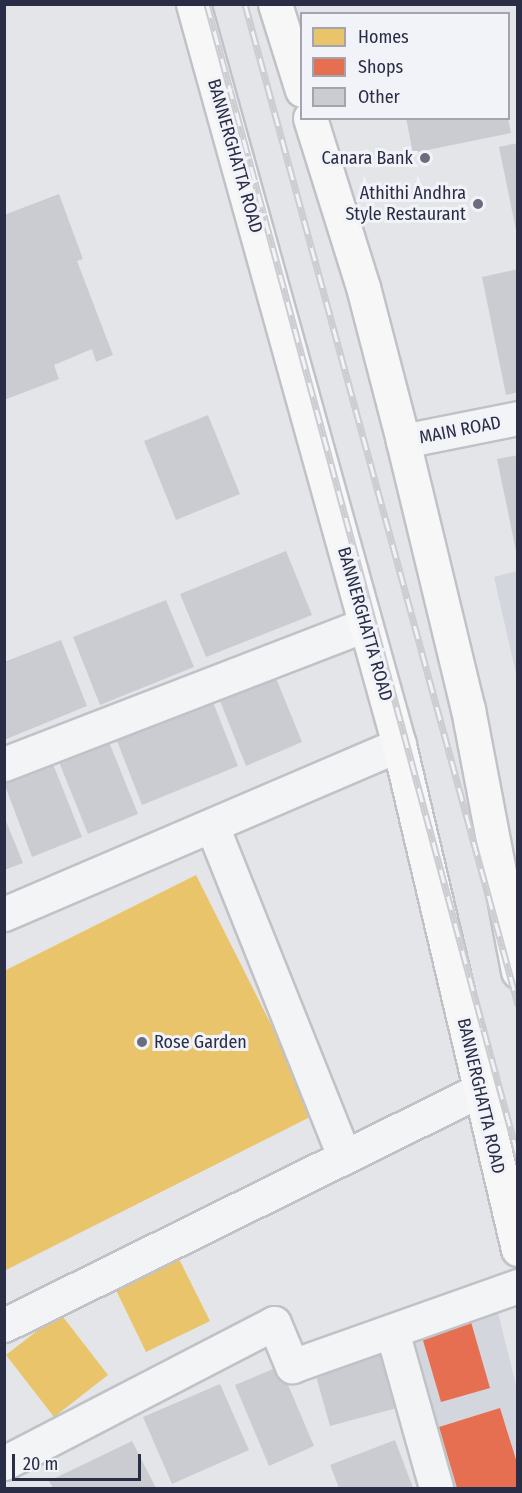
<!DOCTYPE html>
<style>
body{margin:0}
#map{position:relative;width:522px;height:1493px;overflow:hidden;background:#e4e5e9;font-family:"Fira Sans Condensed",sans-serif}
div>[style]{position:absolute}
.built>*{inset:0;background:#d4d6de}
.homes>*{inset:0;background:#e9c46a}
.shops>*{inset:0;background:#e76f51}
.building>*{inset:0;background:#cbccd2}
.roads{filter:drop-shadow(2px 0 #c1c2c7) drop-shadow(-2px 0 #c1c2c7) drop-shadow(0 2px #c1c2c7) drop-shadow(0 -2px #c1c2c7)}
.minor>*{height:33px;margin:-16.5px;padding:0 16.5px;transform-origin:16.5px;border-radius:16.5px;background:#f3f4f6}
.major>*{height:33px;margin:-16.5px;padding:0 16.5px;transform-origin:16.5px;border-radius:16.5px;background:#f7f7f7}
.rail>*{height:7px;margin-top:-3.5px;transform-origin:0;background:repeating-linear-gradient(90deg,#f2f3f8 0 14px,#cccdd1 0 28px);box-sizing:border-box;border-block:2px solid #cccdd1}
.dots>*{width:16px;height:16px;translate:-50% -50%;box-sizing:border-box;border:3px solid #f2f3f8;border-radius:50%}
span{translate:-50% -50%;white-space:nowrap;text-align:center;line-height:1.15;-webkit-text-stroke:6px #f2f3f8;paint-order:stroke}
.street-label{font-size:18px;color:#292d45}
.poi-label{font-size:18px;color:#292d45}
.right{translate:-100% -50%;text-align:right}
.left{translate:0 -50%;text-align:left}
.frame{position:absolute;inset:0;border:6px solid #292d45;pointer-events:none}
.legend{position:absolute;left:300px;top:12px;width:210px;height:108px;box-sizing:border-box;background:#f2f3f8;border:2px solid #a2a4b0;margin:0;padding:8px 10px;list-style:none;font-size:18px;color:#292d45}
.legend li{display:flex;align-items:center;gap:12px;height:30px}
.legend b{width:30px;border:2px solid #a2a4b0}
.scale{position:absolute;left:12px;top:1454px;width:129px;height:27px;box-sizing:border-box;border:3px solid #292d45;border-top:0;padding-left:8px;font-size:18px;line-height:21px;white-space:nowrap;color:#292d45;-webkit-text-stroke:4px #f2f3f8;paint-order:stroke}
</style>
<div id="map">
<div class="built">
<div style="clip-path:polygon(517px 571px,518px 571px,517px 678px,494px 577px)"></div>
<div style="clip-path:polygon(496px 1305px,517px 1389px,517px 1488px,444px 1488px,403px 1341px)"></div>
</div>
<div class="homes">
<div style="clip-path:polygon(196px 875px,316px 1114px,4px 1271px,4px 971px)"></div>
<div style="clip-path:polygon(176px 1253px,210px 1321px,146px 1352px,113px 1284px)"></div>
<div style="clip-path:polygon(60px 1313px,108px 1375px,54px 1417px,6px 1355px)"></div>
</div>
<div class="shops">
<div style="clip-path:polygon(471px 1322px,490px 1388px,441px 1402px,422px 1337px)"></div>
<div style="clip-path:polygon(500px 1408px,518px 1466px,518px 1488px,457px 1488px,439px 1427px)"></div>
</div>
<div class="building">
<div style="clip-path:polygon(406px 118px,508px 118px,511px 133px,413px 153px)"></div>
<div style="clip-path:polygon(518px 143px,518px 230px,516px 230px,499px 147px)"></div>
<div style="clip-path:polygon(59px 194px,83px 259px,77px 261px,113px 355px,96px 362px,92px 349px,54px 365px,59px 379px,4px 400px,4px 215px)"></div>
<div style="clip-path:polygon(518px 269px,518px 392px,506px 395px,482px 277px)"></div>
<div style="clip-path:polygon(208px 415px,240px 494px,176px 520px,144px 441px)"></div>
<div style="clip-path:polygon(518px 455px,518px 551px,516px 551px,497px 459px)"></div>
<div style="clip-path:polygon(286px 551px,312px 615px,206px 657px,180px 594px)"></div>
<div style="clip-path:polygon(166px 600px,194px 667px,100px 705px,73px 637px)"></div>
<div style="clip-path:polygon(61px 640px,87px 706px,4px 740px,4px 662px)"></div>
<div style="clip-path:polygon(276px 678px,302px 742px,246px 766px,220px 701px)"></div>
<div style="clip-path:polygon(213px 702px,238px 766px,142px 805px,117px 741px)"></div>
<div style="clip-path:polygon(109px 742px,138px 814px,88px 834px,59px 762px)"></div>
<div style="clip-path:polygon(53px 764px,82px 837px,32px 857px,4px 783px)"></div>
<div style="clip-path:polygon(4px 816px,23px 863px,4px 870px)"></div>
<div style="clip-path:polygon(381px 1350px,397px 1408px,330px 1426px,314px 1369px)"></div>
<div style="clip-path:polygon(280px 1366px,314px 1446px,269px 1466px,235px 1385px)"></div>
<div style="clip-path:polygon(220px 1384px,249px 1450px,172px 1484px,143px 1417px)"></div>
<div style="clip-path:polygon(395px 1440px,413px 1488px,339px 1488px,330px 1465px)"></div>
<div style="clip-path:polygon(132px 1441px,156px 1488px,53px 1488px,49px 1481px)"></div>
</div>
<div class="roads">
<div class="minor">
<div style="left:403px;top:441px;width:117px;rotate:-11.3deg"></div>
<div style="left:4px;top:764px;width:387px;rotate:-21.1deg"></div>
<div style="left:212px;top:826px;width:355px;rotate:68.2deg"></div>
<div style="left:4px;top:914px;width:430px;rotate:-23.2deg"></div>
<div style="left:4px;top:1325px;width:531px;rotate:-26.28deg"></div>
<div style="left:392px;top:1331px;width:163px;rotate:74.3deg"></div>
<div style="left:4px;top:1463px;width:304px;rotate:-27.4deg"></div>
<div style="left:274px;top:1323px;width:47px;rotate:67.3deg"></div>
<div style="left:292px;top:1366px;width:240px;rotate:-19.5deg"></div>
</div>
<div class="major">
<div style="left:193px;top:4px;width:769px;rotate:74.46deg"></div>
<div style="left:399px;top:745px;width:518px;rotate:76.72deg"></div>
<div style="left:275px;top:4px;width:90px;rotate:72.6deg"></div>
<div style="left:310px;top:118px;width:177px;rotate:72.6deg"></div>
<div style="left:363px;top:287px;width:159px;rotate:75.4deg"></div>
<div style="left:403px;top:441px;width:276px;rotate:76.4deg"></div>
<div style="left:468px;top:709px;width:267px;rotate:79.2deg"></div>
</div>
</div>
<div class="rail">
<div style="left:207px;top:4px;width:1194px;rotate:74.9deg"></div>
<div style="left:245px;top:4px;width:1038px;rotate:74.74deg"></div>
</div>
<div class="dots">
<div style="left:425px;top:158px;background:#6a6d7e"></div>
<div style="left:478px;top:204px;background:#6a6d7e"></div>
<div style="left:142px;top:1042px;background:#6a6d7e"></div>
</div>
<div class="street-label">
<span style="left:235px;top:156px;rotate:74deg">BANNERGHATTA ROAD</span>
<span style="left:460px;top:430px;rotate:-11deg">MAIN ROAD</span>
<span style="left:365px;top:624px;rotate:74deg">BANNERGHATTA ROAD</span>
<span style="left:481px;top:1096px;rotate:77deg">BANNERGHATTA ROAD</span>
</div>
<div class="poi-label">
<span class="right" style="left:413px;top:158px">Canara Bank</span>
<span class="right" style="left:466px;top:204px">Athithi Andhra<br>Style Restaurant</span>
<span class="left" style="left:154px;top:1042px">Rose Garden</span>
</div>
<div class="frame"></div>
<ul class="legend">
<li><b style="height:16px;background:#e9c46a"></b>Homes</li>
<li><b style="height:16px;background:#e76f51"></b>Shops</li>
<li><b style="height:16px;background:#cbccd2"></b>Other</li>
</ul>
<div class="scale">20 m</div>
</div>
